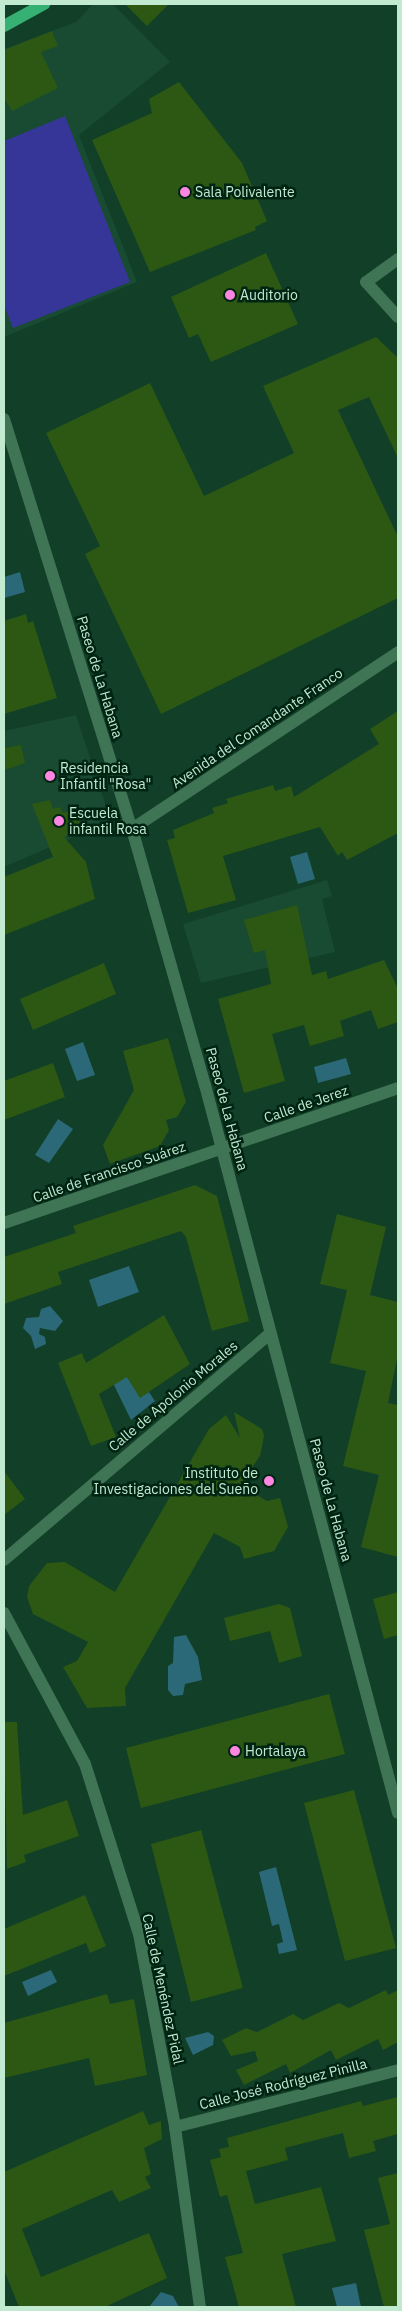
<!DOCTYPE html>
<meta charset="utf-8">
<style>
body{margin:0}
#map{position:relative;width:402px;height:2311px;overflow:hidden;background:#113f27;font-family:"IBM Plex Sans",sans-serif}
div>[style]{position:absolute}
.built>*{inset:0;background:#184b31}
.green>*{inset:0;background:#363698}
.water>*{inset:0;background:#2c6978}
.building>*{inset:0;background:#2c5814}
.minor>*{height:12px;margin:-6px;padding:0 6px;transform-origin:6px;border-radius:6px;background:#3f7455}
.major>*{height:12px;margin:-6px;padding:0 6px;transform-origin:6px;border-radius:6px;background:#36b173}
.dots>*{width:14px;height:14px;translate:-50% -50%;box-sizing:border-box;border:2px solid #002412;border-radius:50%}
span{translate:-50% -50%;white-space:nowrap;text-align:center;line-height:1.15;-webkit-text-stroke:5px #002412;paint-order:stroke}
.poi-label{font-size:14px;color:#c2ead0}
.left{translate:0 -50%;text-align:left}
.right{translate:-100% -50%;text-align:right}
.street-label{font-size:14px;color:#c2ead0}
.frame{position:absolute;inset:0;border:5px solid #c2ead0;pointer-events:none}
</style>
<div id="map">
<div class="built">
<div style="clip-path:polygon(93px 4px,113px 4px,170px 62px,79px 135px,137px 282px,4px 337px,4px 49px,76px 22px)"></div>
<div style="clip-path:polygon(76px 715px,111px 821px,4px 867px,4px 731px)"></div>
<div style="clip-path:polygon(327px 880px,332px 896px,322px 899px,335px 952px,201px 983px,183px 924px)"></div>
</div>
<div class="green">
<div style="clip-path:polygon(65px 116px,130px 282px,13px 328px,4px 305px,4px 141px)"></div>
</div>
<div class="water">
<div style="clip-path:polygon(20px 572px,25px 592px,4px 598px,4px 577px)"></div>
<div style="clip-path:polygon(307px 852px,315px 879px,298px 884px,290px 857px)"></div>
<div style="clip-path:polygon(83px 1042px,95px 1075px,77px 1081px,65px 1049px)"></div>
<div style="clip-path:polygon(346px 1058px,351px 1074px,318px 1083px,314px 1067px)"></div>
<div style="clip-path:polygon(58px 1119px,73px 1129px,49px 1163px,35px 1155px)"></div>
<div style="clip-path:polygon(129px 1266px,139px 1292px,98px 1307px,89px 1280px)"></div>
<div style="clip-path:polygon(50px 1306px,63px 1321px,55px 1331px,40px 1328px,39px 1334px,45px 1337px,46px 1344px,35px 1349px,31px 1336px,23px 1328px,26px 1318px,39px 1317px,41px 1309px)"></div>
<div style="clip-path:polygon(122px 1377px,127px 1377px,140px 1397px,149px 1392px,155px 1401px,131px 1420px,113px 1383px)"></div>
<div style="clip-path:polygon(186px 1635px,198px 1657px,202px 1680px,185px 1684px,183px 1695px,173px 1696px,168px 1690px,168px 1666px,173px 1663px,174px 1637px)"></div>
<div style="clip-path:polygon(276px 1867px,297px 1950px,279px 1954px,277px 1944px,283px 1942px,279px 1924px,272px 1926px,259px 1872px)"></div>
<div style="clip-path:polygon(51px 1970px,57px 1982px,28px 1996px,22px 1982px)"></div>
<div style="clip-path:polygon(208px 2032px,214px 2036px,213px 2045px,193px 2055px,185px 2038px)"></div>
<div style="clip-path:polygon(356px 2283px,361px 2307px,337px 2307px,332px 2288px)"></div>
<div style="clip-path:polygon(161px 2292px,173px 2296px,179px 2307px,149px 2307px)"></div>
</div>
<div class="building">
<div style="clip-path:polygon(125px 4px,169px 4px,147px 26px)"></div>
<div style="clip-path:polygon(52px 31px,58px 46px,41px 52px,58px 88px,12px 111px,4px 98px,4px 50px)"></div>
<div style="clip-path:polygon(179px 82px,242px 163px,267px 221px,255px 227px,256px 230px,150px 272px,92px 140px,152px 113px,149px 99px)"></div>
<div style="clip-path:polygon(266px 253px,298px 324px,211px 362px,198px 334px,189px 338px,171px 297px)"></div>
<div style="clip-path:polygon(376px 337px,398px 358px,398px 458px,369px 397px,338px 410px,398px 537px,398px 598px,161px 714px,85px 554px,100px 546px,46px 433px,150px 383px,204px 496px,294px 453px,263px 386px)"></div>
<div style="clip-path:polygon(26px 614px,28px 623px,33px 621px,57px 698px,4px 714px,4px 621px)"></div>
<div style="clip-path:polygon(398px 711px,398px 833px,347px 860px,342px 852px,338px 856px,320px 827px,223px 856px,236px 900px,188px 913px,167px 840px,175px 838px,173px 830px,214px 813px,212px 808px,228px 803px,226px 799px,273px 785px,275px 791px,291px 786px,294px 797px,379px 744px,370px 729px)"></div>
<div style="clip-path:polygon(21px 745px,25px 763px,4px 770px,4px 748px)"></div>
<div style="clip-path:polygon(50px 800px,53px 809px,60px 807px,63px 813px,74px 809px,82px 829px,64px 837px,86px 862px,95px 899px,4px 935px,4px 877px,53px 857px,32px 804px)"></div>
<div style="clip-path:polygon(297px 905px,312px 975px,326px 971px,328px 979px,384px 960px,398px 989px,398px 1022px,378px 1029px,371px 1010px,340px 1021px,344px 1036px,310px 1046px,304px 1025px,272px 1034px,285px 1081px,244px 1093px,218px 999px,271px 984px,265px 950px,254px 953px,244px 920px)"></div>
<div style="clip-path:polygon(104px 963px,116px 994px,33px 1030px,20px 999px)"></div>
<div style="clip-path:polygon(168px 1038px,186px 1102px,177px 1117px,166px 1120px,169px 1130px,160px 1146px,110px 1164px,103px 1145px,134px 1090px,123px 1051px)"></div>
<div style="clip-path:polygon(53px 1063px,65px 1097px,4px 1120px,4px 1081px)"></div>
<div style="clip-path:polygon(195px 1185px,217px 1196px,249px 1321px,212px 1331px,186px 1237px,181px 1231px,58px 1272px,62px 1284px,4px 1304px,4px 1257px,76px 1233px,73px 1226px)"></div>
<div style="clip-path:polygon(337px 1214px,386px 1227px,370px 1295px,398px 1302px,398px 1354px,388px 1403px,398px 1405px,398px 1557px,361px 1547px,379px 1475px,343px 1466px,366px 1371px,330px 1363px,347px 1290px,320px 1284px)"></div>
<div style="clip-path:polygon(164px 1315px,190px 1364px,140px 1398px,127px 1377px,99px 1394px,116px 1437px,91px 1446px,58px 1363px,82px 1353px,86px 1363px)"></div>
<div style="clip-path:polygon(234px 1412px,262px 1429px,264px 1436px,260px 1456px,240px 1485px,267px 1501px,280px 1498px,288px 1527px,274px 1551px,244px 1559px,240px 1547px,214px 1533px,125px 1688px,126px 1706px,87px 1708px,63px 1667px,77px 1661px,88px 1642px,33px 1614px,27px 1597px,29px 1586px,47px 1563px,65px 1562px,115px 1592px,209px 1429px,226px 1415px,240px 1438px)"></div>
<div style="clip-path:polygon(4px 1471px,25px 1499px,4px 1515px)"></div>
<div style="clip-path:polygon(398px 1592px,398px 1635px,384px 1639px,373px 1599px)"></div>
<div style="clip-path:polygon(279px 1604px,290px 1608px,302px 1656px,279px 1663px,270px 1631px,230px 1641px,224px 1618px)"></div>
<div style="clip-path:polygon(329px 1694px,345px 1754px,141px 1808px,126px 1748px)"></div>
<div style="clip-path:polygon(4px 1722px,17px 1722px,23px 1815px,67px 1800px,79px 1836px,24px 1855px,26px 1862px,7px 1869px)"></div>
<div style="clip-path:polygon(354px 1790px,396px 1948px,345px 1961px,304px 1803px)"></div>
<div style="clip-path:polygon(201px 1830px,243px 1988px,191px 2002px,151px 1844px)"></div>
<div style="clip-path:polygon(85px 1895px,106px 1946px,90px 1953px,86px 1943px,4px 1976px,4px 1929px)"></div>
<div style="clip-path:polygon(386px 1990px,388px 1995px,398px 1990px,398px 2042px,383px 2050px,378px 2039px,336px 2060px,331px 2050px,290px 2073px,286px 2064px,244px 2085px,236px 2070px,258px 2061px,255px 2051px,231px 2056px,222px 2040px,246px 2028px,257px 2032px,293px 2014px,303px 2020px,339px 2003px,349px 2008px)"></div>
<div style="clip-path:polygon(107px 1994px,110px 2004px,134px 1999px,147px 2075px,95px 2086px,89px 2058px,4px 2078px,4px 2023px)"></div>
<div style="clip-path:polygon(398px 2097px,398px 2134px,373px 2141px,376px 2151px,349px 2158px,343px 2133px,285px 2148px,288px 2160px,246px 2171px,255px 2204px,321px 2187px,336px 2241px,282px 2254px,296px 2307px,239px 2307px,225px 2257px,243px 2253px,227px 2195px,220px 2197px,210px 2160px,221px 2157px,219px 2149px,229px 2147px,227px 2138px,361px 2101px,363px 2106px)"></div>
<div style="clip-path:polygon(143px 2111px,149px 2125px,161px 2121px,162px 2139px,144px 2148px,151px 2174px,145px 2177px,151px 2188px,119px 2202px,112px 2190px,22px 2229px,41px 2277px,149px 2233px,167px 2278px,105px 2307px,19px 2307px,4px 2270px,4px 2172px)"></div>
<div style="clip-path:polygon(398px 2173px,398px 2307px,384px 2307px,364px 2230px,390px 2224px,378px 2178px)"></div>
</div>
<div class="minor">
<div style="left:398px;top:259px;width:39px;rotate:144deg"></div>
<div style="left:366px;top:282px;width:47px;rotate:47.6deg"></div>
<div style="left:4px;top:419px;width:430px;rotate:72.7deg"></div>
<div style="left:132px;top:829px;width:266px;rotate:74.1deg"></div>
<div style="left:205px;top:1085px;width:753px;rotate:75.15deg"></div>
<div style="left:132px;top:829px;width:320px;rotate:-33.6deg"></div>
<div style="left:4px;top:1223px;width:416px;rotate:-18.9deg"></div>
<div style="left:4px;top:1560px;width:350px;rotate:-40.4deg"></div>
<div style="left:4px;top:1613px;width:171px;rotate:61.8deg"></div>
<div style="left:85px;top:1764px;width:178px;rotate:72.4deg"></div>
<div style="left:139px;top:1934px;width:196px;rotate:79.4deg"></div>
<div style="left:175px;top:2127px;width:182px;rotate:82.1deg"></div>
<div style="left:175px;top:2127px;width:230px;rotate:-14.3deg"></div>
</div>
<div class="major">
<div style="left:4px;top:26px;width:46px;rotate:-28.8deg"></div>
</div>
<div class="dots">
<div style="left:185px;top:192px;background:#fd86e1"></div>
<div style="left:230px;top:295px;background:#fd86e1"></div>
<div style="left:50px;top:776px;background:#fd86e1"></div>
<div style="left:59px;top:821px;background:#fd86e1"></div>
<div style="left:269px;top:1481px;background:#fd86e1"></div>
<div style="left:235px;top:1751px;background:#fd86e1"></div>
</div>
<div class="poi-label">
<span class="left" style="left:195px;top:192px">Sala Polivalente</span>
<span class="left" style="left:240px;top:295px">Auditorio</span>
<span class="left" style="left:60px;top:776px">Residencia<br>Infantil "Rosa"</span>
<span class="left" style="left:69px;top:821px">Escuela<br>infantil Rosa</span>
<span class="right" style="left:258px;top:1481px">Instituto de<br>Investigaciones del Sueño</span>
<span class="left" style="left:245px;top:1751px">Hortalaya</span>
</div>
<div class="street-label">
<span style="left:100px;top:677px;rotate:73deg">Paseo de La Habana</span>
<span style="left:257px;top:728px;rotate:-34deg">Avenida del Comandante Franco</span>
<span style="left:306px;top:1104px;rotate:-19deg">Calle de Jerez</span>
<span style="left:227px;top:1109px;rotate:75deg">Paseo de La Habana</span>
<span style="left:109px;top:1172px;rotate:-19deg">Calle de Francisco Suárez</span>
<span style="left:173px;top:1396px;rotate:-40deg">Calle de Apolonio Morales</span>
<span style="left:331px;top:1500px;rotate:75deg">Paseo de La Habana</span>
<span style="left:163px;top:1989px;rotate:78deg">Calle de Menéndez Pidal</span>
<span style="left:283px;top:2084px;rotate:-14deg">Calle José Rodríguez Pinilla</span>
</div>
<div class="frame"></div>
</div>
